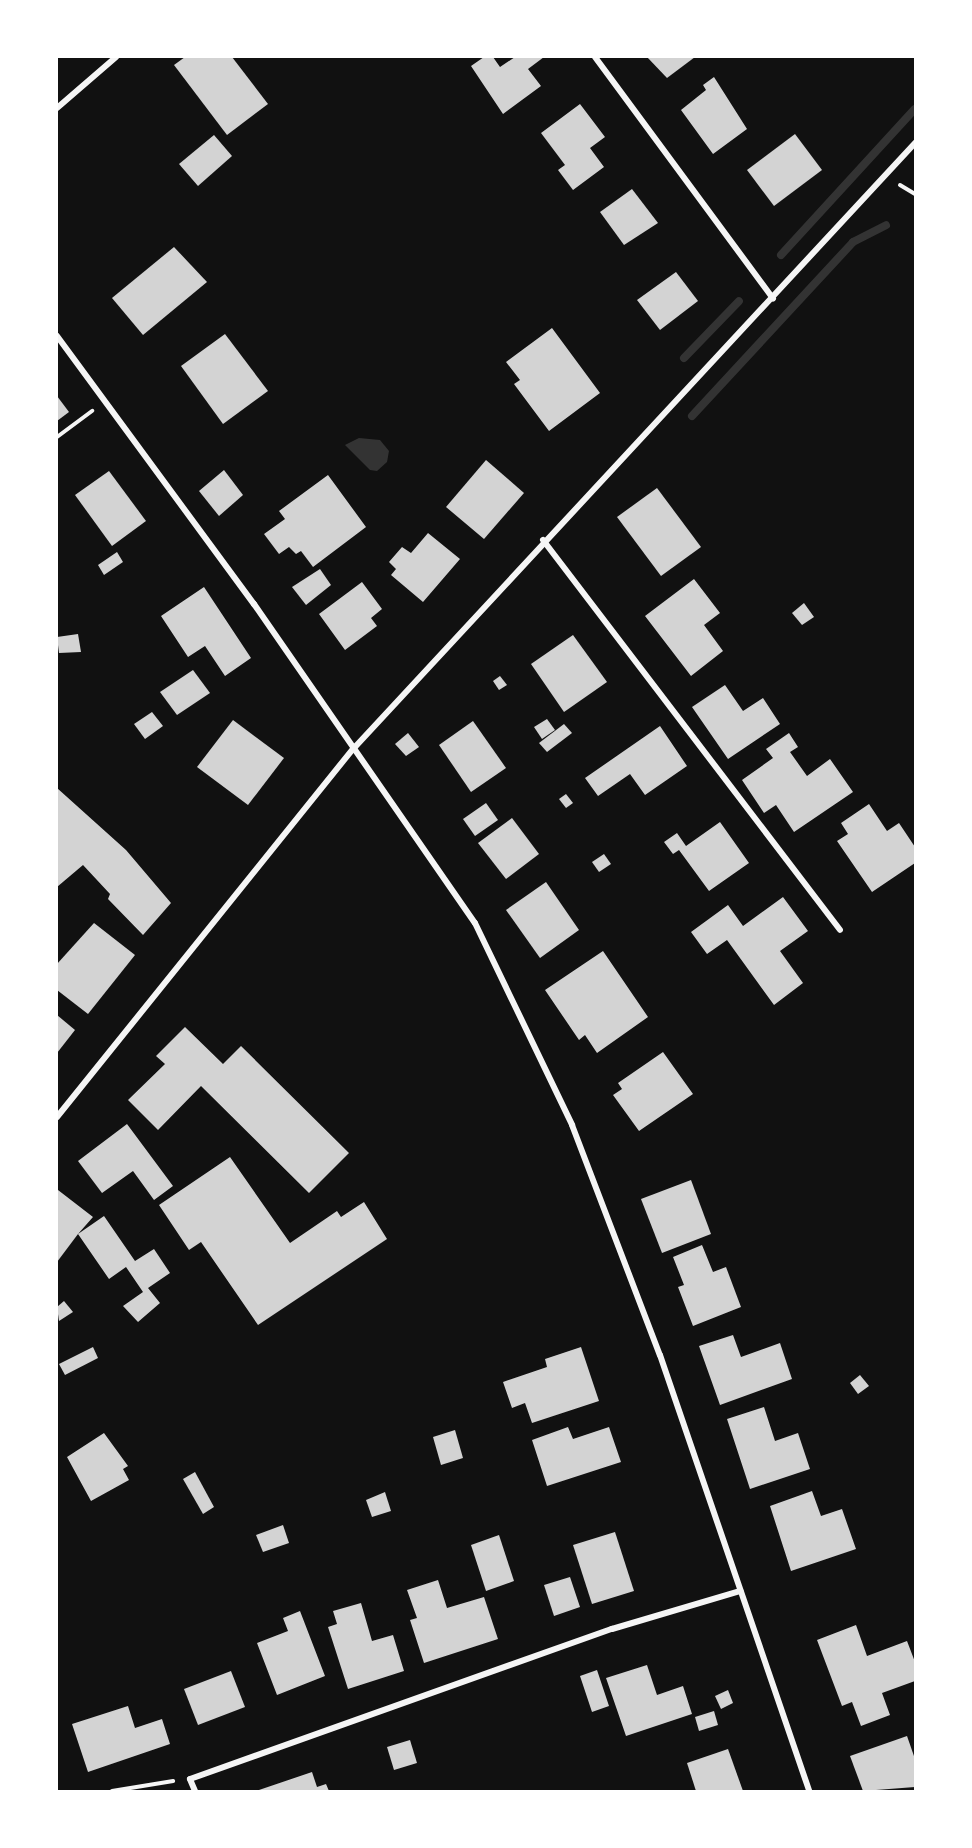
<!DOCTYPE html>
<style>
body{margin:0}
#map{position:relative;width:972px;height:1848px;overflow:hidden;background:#111;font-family:"Fira Sans Condensed",sans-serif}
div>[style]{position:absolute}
.water>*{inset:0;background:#333}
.stream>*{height:8px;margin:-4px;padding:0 4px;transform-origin:4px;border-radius:4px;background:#333}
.building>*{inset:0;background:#d3d3d3}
.path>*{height:4px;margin:-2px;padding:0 2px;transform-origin:2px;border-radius:2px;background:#f5f5f5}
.minor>*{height:6px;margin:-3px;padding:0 3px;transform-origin:3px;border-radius:3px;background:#f5f5f5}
span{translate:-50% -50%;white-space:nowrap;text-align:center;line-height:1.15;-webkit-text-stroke:6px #fff;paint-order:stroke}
.frame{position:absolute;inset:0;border:58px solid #fff;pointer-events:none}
</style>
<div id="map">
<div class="water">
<div style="clip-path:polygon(359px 438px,380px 440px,389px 451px,387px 462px,377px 471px,370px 470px,345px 445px)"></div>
</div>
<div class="stream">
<div style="left:781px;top:255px;width:198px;rotate:-47.5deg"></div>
<div style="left:684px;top:358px;width:79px;rotate:-46deg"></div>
<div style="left:692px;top:416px;width:237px;rotate:-47.2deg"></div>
<div style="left:853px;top:242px;width:37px;rotate:-27deg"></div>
</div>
<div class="building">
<div style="clip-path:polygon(185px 57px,232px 57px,268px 104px,227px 135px,174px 65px)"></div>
<div style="clip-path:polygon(484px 57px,493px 57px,500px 67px,515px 57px,544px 57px,528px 69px,541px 86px,503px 114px,471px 66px)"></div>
<div style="clip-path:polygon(647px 57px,695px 57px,667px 78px)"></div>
<div style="clip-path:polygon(714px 77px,747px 129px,713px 154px,681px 110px,706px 90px,703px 85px)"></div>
<div style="clip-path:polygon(580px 104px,605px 137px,590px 148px,604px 167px,573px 190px,558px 170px,565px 165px,541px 133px)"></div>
<div style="clip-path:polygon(795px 134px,822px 170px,774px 206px,747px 170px)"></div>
<div style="clip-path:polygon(214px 135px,232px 156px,198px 186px,179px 164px)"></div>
<div style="clip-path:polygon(632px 189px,658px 223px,624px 245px,600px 212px)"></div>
<div style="clip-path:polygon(174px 247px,207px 282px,143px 335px,112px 298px)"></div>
<div style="clip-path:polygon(676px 272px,698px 301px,660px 330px,637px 300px)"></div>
<div style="clip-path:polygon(552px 328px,600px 393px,549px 431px,514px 384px,520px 380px,506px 362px)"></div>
<div style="clip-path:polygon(225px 334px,268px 391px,223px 424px,181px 366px)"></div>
<div style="clip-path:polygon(57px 396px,69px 412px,57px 421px)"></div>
<div style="clip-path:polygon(486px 460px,524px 493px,484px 539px,446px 507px)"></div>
<div style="clip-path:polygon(224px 470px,243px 495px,219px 516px,199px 491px)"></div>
<div style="clip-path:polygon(109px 471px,146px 521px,112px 546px,75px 495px)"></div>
<div style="clip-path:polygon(328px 475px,366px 527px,313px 567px,301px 551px,296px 554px,289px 547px,279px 554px,264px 534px,285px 519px,279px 511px)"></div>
<div style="clip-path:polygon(657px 488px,701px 547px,661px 576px,617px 517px)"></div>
<div style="clip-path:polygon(428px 533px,460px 559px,423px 602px,391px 575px,396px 569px,389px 562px,402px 547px,411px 553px)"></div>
<div style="clip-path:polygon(117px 552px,123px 562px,104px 575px,98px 565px)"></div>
<div style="clip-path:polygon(320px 569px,331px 585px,306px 605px,292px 587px)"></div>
<div style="clip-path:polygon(694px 579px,720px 613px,704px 625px,723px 651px,691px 676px,645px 616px)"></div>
<div style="clip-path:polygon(362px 582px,382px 609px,371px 618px,377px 626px,345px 650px,319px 614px)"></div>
<div style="clip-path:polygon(204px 587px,251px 658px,225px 676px,205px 646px,188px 657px,161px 616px)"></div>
<div style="clip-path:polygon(804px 603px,814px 617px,802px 625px,792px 613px)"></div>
<div style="clip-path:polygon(78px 634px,81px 652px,59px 653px,57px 637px)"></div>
<div style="clip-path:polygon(573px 635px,607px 682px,564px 712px,531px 664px)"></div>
<div style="clip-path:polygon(193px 670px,210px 693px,177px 715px,160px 692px)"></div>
<div style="clip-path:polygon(500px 676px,507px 685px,499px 690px,493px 681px)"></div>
<div style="clip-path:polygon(725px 685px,743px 711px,763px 698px,780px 724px,728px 759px,692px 707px)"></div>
<div style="clip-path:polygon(152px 712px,163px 726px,145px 739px,134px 724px)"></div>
<div style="clip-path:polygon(547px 719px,555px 730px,542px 739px,534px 727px)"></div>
<div style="clip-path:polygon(233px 720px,284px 758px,248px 805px,197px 767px)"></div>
<div style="clip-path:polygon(473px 721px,506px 768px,471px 792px,439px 745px)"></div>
<div style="clip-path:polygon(564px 724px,572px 733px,547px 752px,539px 743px)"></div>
<div style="clip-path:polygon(660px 726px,687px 766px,645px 795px,630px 774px,598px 796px,585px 778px)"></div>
<div style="clip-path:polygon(408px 733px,419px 747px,406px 756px,395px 744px)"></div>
<div style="clip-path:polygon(789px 733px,798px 747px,790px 752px,807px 776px,830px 759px,853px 792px,794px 832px,776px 805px,764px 813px,742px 780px,773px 758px,766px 749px)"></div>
<div style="clip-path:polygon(57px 788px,126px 850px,171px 903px,143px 935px,108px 899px,110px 894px,83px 865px,57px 887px)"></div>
<div style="clip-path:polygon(566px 794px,573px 803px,566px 808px,559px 799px)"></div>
<div style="clip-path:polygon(486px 803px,498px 820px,475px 836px,463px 819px)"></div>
<div style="clip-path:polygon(869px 804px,887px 831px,899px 823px,915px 847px,915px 863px,872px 892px,837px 841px,848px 834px,841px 823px)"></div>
<div style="clip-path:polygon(512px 818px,539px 854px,506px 879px,478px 843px)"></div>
<div style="clip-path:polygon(720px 822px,749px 863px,709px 891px,679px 850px,673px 854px,664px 842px,677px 833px,686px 846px)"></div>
<div style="clip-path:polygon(604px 854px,611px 864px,599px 872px,592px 862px)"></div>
<div style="clip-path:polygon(546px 882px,579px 930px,540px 958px,506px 910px)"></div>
<div style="clip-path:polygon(783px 897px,808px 931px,780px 951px,803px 983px,774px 1005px,727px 940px,707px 954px,691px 932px,728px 905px,743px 926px)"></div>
<div style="clip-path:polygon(94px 923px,135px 955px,88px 1014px,57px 990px,57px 964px)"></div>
<div style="clip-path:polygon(603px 951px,648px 1017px,597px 1053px,585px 1035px,579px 1040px,545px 990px)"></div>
<div style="clip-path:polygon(57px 1015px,75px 1030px,57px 1053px)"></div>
<div style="clip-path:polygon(185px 1027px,223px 1064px,241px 1046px,349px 1153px,309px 1193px,201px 1086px,158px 1130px,128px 1100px,165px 1064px,156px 1056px)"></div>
<div style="clip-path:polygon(663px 1052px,693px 1094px,639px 1131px,613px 1095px,622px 1089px,618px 1083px)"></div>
<div style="clip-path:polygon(127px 1124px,173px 1186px,154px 1200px,133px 1171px,102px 1193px,78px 1161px)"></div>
<div style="clip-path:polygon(230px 1157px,290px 1243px,337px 1211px,341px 1217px,364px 1202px,387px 1239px,258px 1325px,201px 1242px,189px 1250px,159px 1205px)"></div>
<div style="clip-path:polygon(691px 1180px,711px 1234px,662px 1253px,641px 1199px)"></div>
<div style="clip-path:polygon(58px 1190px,93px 1217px,78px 1234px,104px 1216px,135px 1261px,154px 1249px,170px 1273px,148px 1288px,160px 1303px,138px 1322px,123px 1306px,143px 1292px,126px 1267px,109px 1279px,78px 1234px,57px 1262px)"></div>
<div style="clip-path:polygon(702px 1245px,713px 1272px,726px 1267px,741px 1307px,693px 1326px,678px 1287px,684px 1285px,673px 1257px)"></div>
<div style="clip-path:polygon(64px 1301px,73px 1312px,59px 1321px,57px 1307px)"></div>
<div style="clip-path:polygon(733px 1335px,741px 1357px,780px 1343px,792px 1379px,720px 1405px,699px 1346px)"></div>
<div style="clip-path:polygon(93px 1347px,98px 1358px,65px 1375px,59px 1364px)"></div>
<div style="clip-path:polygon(581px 1347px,599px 1401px,532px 1423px,525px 1403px,512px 1408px,503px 1382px,547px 1367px,545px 1359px)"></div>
<div style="clip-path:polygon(860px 1375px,869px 1386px,858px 1394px,850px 1383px)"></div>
<div style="clip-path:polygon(764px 1407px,775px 1441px,798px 1433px,810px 1469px,750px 1489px,727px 1419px)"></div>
<div style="clip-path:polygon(568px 1427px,573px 1439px,609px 1427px,621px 1462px,547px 1486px,532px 1440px)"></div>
<div style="clip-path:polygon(455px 1430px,463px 1458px,441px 1465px,433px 1437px)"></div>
<div style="clip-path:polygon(104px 1433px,128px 1466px,123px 1469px,129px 1480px,91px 1501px,67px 1457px)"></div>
<div style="clip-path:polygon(195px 1472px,214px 1507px,203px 1514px,183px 1479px)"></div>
<div style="clip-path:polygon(812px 1491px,821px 1516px,842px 1509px,856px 1549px,791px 1571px,770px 1506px)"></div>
<div style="clip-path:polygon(385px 1492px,391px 1511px,372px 1517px,366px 1500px)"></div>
<div style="clip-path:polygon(283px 1525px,289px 1543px,263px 1552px,256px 1535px)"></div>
<div style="clip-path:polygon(615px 1532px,634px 1591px,592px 1604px,573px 1545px)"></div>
<div style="clip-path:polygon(499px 1535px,514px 1581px,486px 1591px,471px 1545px)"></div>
<div style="clip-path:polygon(570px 1577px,580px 1607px,554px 1616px,544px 1585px)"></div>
<div style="clip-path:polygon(438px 1580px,447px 1608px,484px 1597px,498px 1639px,424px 1663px,410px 1620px,417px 1618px,407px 1590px)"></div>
<div style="clip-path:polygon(361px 1603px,372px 1641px,393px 1635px,404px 1671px,348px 1689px,328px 1627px,337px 1624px,333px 1611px)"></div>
<div style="clip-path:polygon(300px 1611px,325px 1676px,277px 1695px,257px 1643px,288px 1631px,283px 1618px)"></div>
<div style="clip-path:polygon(856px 1625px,867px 1656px,907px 1641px,915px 1662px,915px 1681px,882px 1693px,890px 1715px,861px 1726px,852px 1702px,842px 1706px,817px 1640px)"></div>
<div style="clip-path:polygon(647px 1665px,657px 1695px,683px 1686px,692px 1714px,626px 1736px,606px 1678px)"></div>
<div style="clip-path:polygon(597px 1670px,609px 1706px,592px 1712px,580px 1676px)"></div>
<div style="clip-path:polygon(231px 1671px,245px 1707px,198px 1725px,184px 1689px)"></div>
<div style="clip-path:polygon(728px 1690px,733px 1703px,721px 1709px,715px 1696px)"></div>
<div style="clip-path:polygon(128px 1706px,135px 1728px,162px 1719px,170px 1744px,88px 1772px,72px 1724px)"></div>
<div style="clip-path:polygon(714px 1711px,718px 1725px,699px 1731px,695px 1717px)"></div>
<div style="clip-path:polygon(907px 1736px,915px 1759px,915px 1787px,863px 1791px,850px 1756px)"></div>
<div style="clip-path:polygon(410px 1740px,417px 1763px,394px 1770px,387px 1747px)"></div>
<div style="clip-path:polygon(728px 1749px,743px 1791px,696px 1791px,687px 1763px)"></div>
<div style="clip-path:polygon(312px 1772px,317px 1787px,326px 1784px,329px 1791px,256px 1791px)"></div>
</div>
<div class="path">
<div style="left:900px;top:185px;width:17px;rotate:31deg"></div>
<div style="left:57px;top:437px;width:44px;rotate:-36.6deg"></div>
<div style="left:112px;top:1791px;width:62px;rotate:-9.3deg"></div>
</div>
<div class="minor">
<div style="left:595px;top:57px;width:300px;rotate:53.6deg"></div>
<div style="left:57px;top:108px;width:78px;rotate:-40.8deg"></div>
<div style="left:57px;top:336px;width:333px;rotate:53.7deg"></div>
<div style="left:254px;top:604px;width:388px;rotate:55.3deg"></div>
<div style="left:475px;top:923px;width:224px;rotate:64.3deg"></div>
<div style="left:572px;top:1125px;width:246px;rotate:69.1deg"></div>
<div style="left:660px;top:1355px;width:461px;rotate:71.1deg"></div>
<div style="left:543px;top:540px;width:490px;rotate:52.7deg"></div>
<div style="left:57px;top:1117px;width:475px;rotate:-51.2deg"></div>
<div style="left:355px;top:747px;width:824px;rotate:-47.16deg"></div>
<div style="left:195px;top:1791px;width:13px;rotate:-113deg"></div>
<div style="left:190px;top:1779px;width:448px;rotate:-19.6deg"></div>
<div style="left:612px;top:1629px;width:134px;rotate:-16.5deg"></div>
</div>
<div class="frame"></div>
</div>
